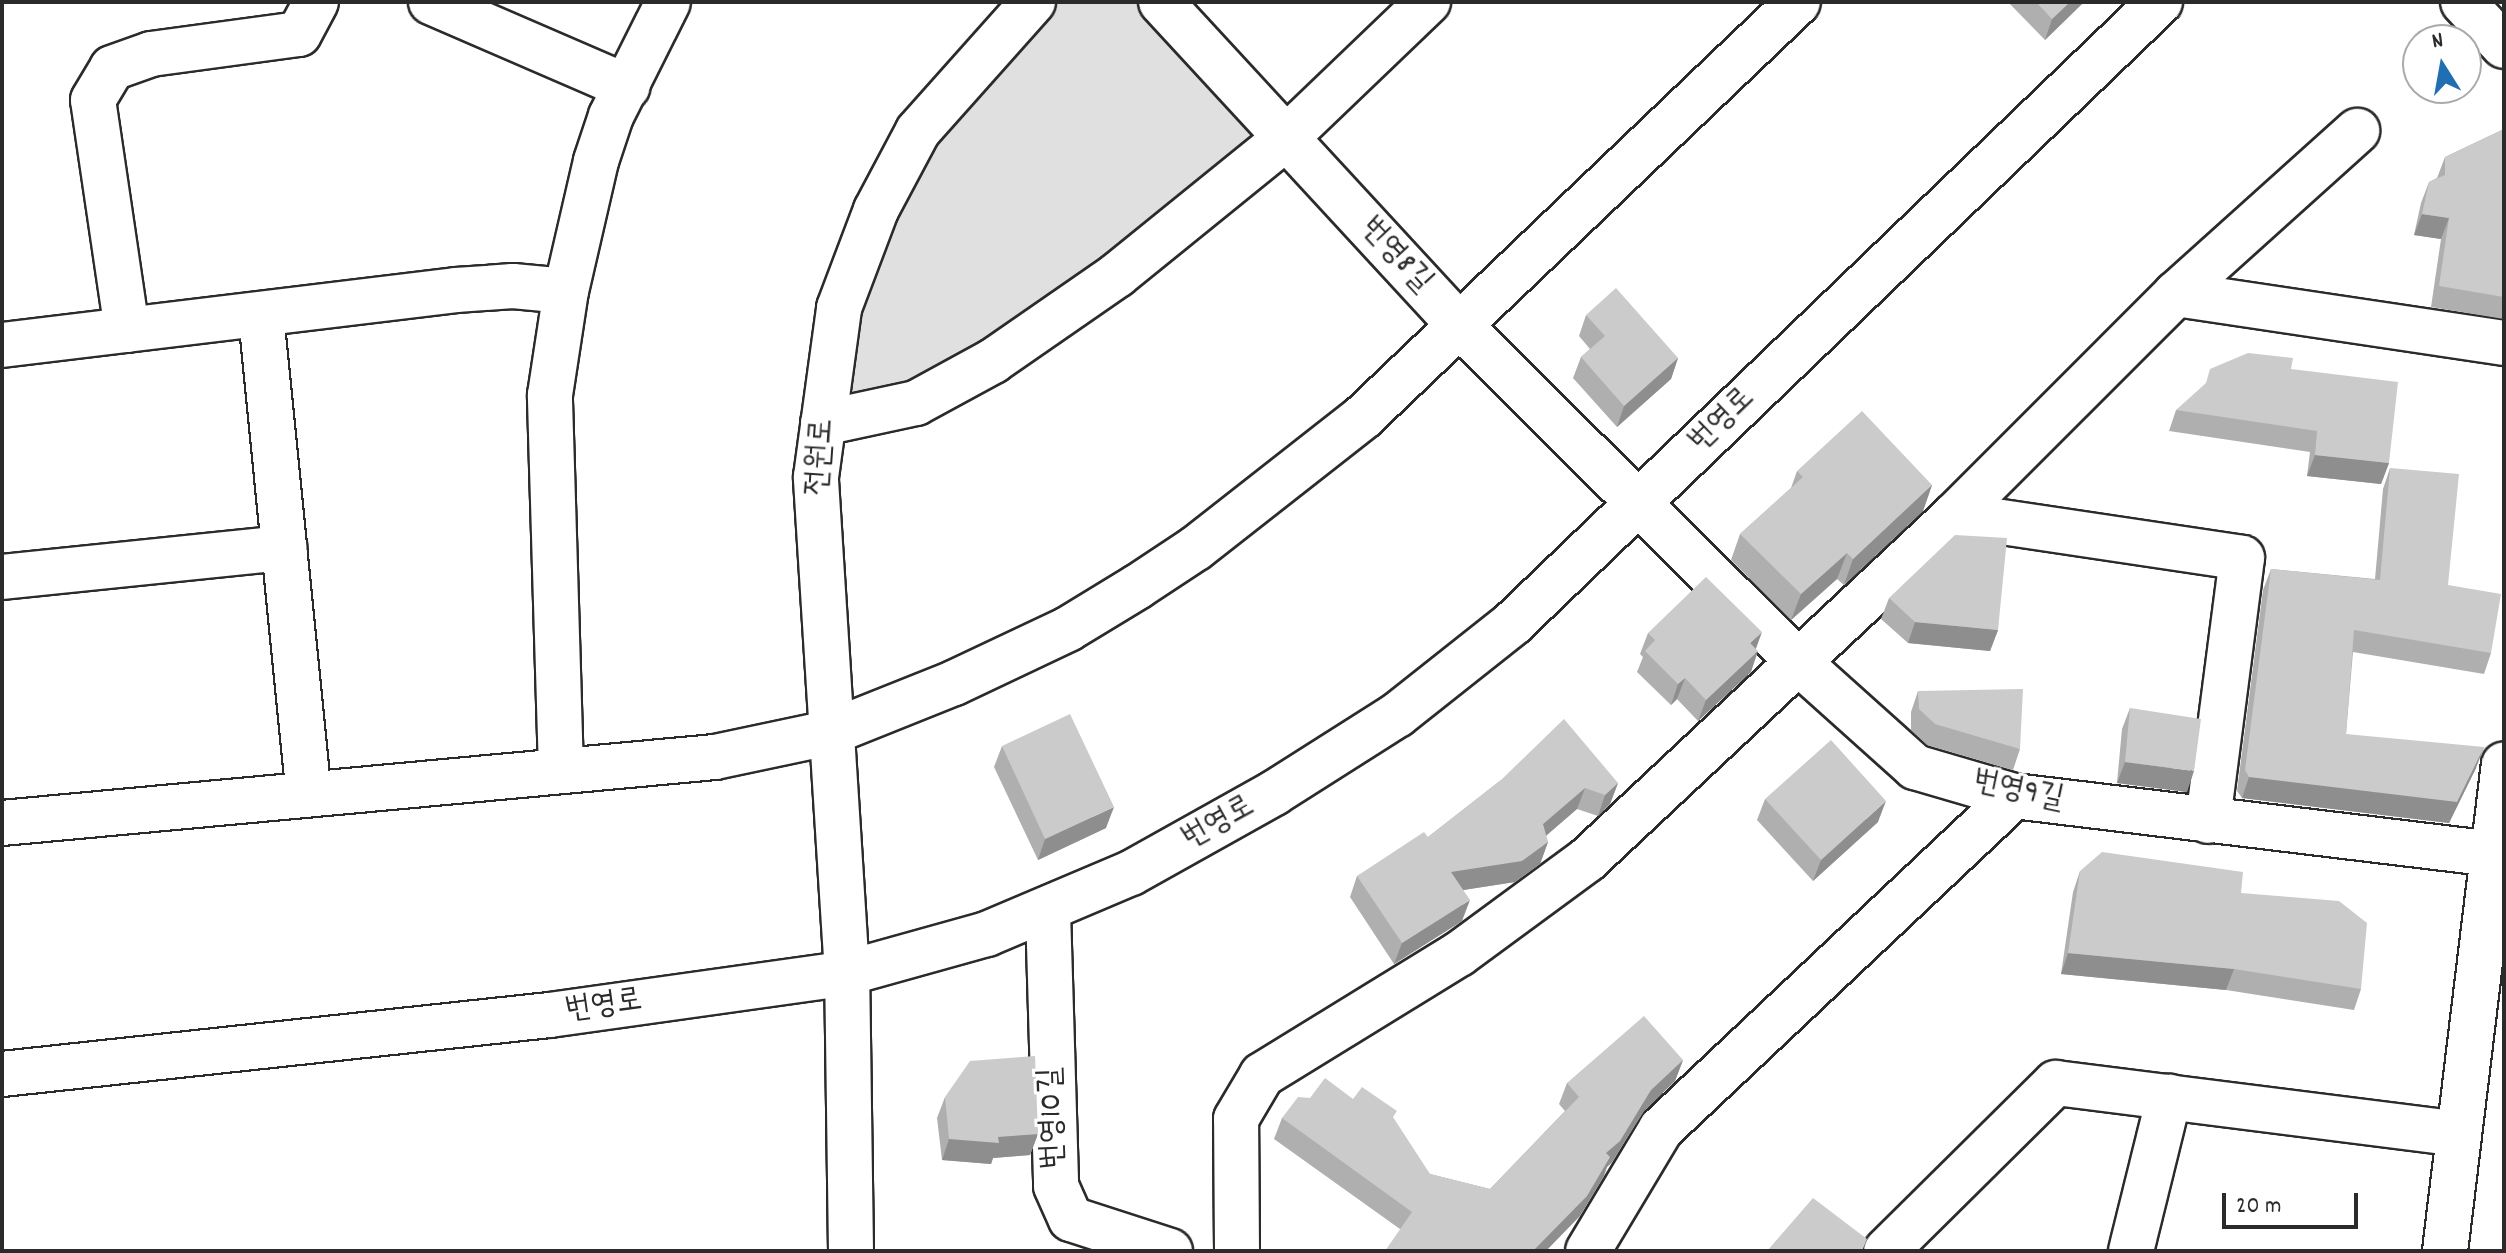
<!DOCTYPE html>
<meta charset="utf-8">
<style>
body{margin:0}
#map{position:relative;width:2506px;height:1253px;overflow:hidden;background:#fff;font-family:Dekko,"Poor Story",sans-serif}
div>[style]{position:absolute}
.green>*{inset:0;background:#e0e0e0}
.roads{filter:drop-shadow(2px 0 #2b2b2b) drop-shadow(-2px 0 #2b2b2b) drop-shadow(0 2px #2b2b2b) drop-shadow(0 -2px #2b2b2b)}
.minor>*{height:44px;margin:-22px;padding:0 22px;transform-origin:22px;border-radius:22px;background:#fff}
.wall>*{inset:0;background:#afafaf}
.shaded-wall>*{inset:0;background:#8e8e8e}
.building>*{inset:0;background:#cbcbcb}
span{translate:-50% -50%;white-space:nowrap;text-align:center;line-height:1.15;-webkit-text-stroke:6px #fff;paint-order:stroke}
.street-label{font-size:32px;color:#2b2b2b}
.frame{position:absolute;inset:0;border:4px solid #2b2b2b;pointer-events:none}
.north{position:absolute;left:2402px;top:24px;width:80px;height:80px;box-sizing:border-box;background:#fff;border:2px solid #aaa;border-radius:50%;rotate:349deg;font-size:22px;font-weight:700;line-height:32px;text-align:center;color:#2b2b2b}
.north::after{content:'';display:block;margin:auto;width:28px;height:36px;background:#1f6fb2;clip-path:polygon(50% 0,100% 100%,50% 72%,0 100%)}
.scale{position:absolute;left:2222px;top:1193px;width:136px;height:36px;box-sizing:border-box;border:4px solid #2b2b2b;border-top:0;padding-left:10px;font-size:24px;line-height:28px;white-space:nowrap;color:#2b2b2b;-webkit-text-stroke:6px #fff;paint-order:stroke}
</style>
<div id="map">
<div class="green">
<div style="clip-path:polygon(1033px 2px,1161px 2px,1286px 138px,993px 361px,823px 423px,876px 210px)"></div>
</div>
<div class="roads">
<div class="minor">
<div style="left:431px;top:2px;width:214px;rotate:23.4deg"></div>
<div style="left:1161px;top:2px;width:439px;rotate:47.3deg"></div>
<div style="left:1459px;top:325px;width:477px;rotate:44.8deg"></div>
<div style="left:1797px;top:661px;width:159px;rotate:41.9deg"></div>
<div style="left:1915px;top:767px;width:103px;rotate:16.3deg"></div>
<div style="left:2014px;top:796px;width:494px;rotate:6.9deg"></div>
<div style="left:2463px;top:2px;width:60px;rotate:47deg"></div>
<div style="left:2176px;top:294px;width:332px;rotate:8.5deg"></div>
<div style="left:261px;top:316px;width:480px;rotate:84.3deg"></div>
<div style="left:127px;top:330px;width:232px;rotate:-98.4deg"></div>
<div style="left:93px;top:100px;width:37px;rotate:-59deg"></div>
<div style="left:112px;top:68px;width:41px;rotate:-19.7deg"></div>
<div style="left:151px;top:54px;width:149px;rotate:-7.7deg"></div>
<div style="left:299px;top:34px;width:36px;rotate:-62deg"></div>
<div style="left:2px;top:345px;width:457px;rotate:-6.9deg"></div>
<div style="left:456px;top:290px;width:57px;rotate:-4deg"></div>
<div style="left:513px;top:286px;width:53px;rotate:5.4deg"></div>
<div style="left:823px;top:423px;width:95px;rotate:-12.1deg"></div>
<div style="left:916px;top:403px;width:88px;rotate:-28.6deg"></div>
<div style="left:993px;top:361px;width:151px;rotate:-34.7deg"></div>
<div style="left:1117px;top:275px;width:218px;rotate:-39deg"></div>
<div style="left:1286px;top:138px;width:197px;rotate:-43.8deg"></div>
<div style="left:1955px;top:515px;width:290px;rotate:8.5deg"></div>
<div style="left:2242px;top:558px;width:265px;rotate:97.4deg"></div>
<div style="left:2px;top:577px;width:284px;rotate:-5.9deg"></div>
<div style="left:561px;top:771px;width:376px;rotate:-91.7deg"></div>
<div style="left:550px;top:395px;width:105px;rotate:-81.3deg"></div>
<div style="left:566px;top:291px;width:133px;rotate:-77deg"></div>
<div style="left:596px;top:161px;width:47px;rotate:-71.6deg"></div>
<div style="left:611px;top:116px;width:127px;rotate:-63.4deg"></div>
<div style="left:2px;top:823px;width:716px;rotate:-5.29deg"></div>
<div style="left:715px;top:757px;width:116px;rotate:-11.9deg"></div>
<div style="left:829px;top:733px;width:135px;rotate:-21.8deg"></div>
<div style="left:954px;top:683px;width:126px;rotate:-25.3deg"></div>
<div style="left:1068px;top:629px;width:81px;rotate:-31.3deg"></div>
<div style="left:1137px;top:587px;width:71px;rotate:-33.5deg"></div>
<div style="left:1196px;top:548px;width:212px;rotate:-38.1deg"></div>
<div style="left:1363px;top:417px;width:601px;rotate:-43.65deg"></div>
<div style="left:1048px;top:911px;width:275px;rotate:88.3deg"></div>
<div style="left:1056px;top:1186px;width:36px;rotate:66deg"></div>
<div style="left:1071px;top:1219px;width:104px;rotate:17.9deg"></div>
<div style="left:2px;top:1074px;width:551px;rotate:-6.15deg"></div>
<div style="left:550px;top:1015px;width:300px;rotate:-8deg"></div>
<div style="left:847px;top:973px;width:145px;rotate:-15.6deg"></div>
<div style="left:987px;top:934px;width:156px;rotate:-23deg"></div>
<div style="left:1131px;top:873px;width:164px;rotate:-29.2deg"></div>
<div style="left:1274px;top:793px;width:146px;rotate:-32.4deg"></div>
<div style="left:1397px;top:715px;width:148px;rotate:-38.4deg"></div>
<div style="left:1513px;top:623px;width:897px;rotate:-43.83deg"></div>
<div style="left:851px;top:1251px;width:278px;rotate:-90.8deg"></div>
<div style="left:847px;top:973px;width:497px;rotate:-93.6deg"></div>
<div style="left:816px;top:477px;width:171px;rotate:-82.2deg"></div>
<div style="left:839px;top:308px;width:105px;rotate:-69.3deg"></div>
<div style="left:876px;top:210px;width:89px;rotate:-62deg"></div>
<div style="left:918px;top:131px;width:173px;rotate:-48.3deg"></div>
<div style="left:1237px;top:1251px;width:132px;rotate:-90.4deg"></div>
<div style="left:1236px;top:1119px;width:51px;rotate:-59.4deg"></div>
<div style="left:1262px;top:1075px;width:231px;rotate:-31.6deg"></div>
<div style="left:1459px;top:954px;width:159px;rotate:-36.3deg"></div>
<div style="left:1587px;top:860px;width:504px;rotate:-43.15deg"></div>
<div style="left:1955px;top:515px;width:313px;rotate:-45deg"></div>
<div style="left:2176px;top:294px;width:244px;rotate:-42deg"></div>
<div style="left:1588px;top:1251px;width:142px;rotate:-59.1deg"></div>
<div style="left:1661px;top:1129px;width:485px;rotate:-43.3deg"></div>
<div style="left:1886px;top:1251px;width:239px;rotate:-44.7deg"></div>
<div style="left:2056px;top:1083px;width:406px;rotate:7.2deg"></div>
<div style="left:2131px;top:1251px;width:159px;rotate:-76.1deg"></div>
<div style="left:2445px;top:1251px;width:490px;rotate:-83.1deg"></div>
</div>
</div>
<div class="wall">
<div style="clip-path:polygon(2008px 2px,2084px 2px,2045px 40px)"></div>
<div style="clip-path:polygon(2504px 129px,2504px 319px,2431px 307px,2441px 239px,2414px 235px,2421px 203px,2429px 182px,2437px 178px,2445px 157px)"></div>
<div style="clip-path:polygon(1586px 315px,1678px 358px,1671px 379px,1617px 427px,1573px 378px,1581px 357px,1590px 349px,1579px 336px)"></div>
<div style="clip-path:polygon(2291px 369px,2389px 463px,2381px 484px,2307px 476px,2310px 452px,2169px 431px,2176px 410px)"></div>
<div style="clip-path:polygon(2390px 468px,2448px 585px,2491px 653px,2484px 674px,2353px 652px,2346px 734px,2476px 768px,2449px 823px,2242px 798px,2237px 791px,2263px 590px,2271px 569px,2375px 579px,2383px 489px)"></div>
<div style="clip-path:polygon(1797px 471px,1932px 485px,1923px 511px,1844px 585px,1837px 579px,1791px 620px,1731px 560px,1740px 534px,1791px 488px)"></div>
<div style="clip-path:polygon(1889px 598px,1998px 630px,1990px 651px,1908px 643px,1881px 619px)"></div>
<div style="clip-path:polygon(1648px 633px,1756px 649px,1751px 672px,1698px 721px,1677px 699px,1671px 705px,1637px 672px,1643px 657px,1640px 654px)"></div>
<div style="clip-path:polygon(1918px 691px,2020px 749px,2013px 770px,1927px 745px,1911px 730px,1911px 712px)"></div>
<div style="clip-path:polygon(2130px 708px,2187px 792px,2117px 783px,2122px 729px)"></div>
<div style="clip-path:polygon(1002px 746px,1106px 828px,1038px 860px,994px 767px)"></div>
<div style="clip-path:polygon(1501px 780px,1618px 783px,1610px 804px,1598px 816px,1577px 809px,1546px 836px,1548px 842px,1540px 864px,1515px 882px,1463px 890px,1462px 921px,1394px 964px,1350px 897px,1357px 876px,1428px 837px)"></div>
<div style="clip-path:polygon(1765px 799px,1878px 822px,1813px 881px,1757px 820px)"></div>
<div style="clip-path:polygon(2080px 871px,2241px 893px,2361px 989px,2354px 1010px,2226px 990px,2061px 974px,2073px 892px)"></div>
<div style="clip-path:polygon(1683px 1060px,1675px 1081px,1644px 1111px,1612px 1162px,1607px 1167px,1603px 1178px,1579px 1217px,1400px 1229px,1274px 1139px,1282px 1118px,1353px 1099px,1430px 1174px,1490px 1189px,1565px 1111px,1559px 1104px,1567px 1083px)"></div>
<div style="clip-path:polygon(945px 1097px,1038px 1134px,1030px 1155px,993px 1158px,991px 1164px,942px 1160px,937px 1118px)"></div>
</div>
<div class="shaded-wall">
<div style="clip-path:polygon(2070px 2px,2084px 2px,2045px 40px,2052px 19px)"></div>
<div style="clip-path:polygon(2422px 214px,2449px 218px,2441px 239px,2414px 235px)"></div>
<div style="clip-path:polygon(1678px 358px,1671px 379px,1617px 427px,1624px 406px)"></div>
<div style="clip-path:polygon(2315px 455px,2389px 463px,2381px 484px,2307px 476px)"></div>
<div style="clip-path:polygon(1932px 485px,1923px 511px,1844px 585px,1853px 559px)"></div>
<div style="clip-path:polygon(1847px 553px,1837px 579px,1791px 620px,1801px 594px)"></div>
<div style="clip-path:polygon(1915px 622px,1998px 630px,1990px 651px,1908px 643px)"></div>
<div style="clip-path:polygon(1762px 632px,1754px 654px,1750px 643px)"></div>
<div style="clip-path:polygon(1758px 651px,1751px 672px,1698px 721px,1706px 700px)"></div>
<div style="clip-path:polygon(1685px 678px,1677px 699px,1671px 705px,1678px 684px)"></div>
<div style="clip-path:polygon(2484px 747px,2476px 768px,2449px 823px,2242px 798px,2249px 777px)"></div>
<div style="clip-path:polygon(2125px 762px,2194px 771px,2187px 792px,2117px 783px)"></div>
<div style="clip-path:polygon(1618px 783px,1610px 804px,1598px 816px,1605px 795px)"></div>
<div style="clip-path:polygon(1585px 788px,1577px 809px,1535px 845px,1543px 824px)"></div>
<div style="clip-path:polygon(1886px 801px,1878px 822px,1813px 881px,1821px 860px)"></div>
<div style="clip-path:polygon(1114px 807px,1106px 828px,1038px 860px,1045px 839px)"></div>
<div style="clip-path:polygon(1548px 842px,1540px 864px,1515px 882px,1444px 893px,1451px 872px)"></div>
<div style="clip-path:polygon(1470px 900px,1462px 921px,1394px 964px,1402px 943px)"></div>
<div style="clip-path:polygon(2068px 953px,2234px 969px,2226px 990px,2061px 974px)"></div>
<div style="clip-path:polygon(1683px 1060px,1675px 1081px,1644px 1111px,1612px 1162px,1607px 1167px,1603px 1178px,1579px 1217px,1546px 1251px,1533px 1251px,1651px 1090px)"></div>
<div style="clip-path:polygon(1038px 1134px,1030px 1155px,993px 1158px,991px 1164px,942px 1160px,949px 1139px)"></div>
</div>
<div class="building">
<div style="clip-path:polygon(2036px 2px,2070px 2px,2052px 19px)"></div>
<div style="clip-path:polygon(2504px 129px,2504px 297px,2439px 286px,2449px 218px,2422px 214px,2429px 182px,2445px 175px,2445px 157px)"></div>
<div style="clip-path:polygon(1616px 288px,1678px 358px,1624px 406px,1581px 357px,1605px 336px,1586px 315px)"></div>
<div style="clip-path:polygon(2248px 353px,2293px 358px,2291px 369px,2398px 382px,2389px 463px,2315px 455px,2317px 431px,2176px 410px,2206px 383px,2210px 369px)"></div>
<div style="clip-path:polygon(1862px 411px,1932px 485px,1853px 559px,1847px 553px,1801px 594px,1740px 534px,1803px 477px,1797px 471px)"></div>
<div style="clip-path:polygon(2390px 468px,2459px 474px,2448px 585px,2501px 594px,2491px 653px,2354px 630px,2346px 734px,2484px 747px,2457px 802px,2249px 777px,2245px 770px,2271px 569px,2380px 580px)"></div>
<div style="clip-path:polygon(1955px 535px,2007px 538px,1998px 630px,1915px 622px,1889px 598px)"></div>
<div style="clip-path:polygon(1706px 577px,1762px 632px,1750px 643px,1758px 651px,1706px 700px,1685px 678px,1678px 684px,1645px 651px,1655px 640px,1648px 633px)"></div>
<div style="clip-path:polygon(2023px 689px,2020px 749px,1935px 724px,1919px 709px,1918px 691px)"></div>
<div style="clip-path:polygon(2130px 708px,2201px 719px,2194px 771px,2125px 762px)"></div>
<div style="clip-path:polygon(1070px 714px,1114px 807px,1045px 839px,1002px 746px)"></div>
<div style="clip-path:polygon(1564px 719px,1618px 783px,1605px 795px,1585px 788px,1543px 824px,1548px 842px,1522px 861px,1451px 872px,1470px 900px,1402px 943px,1357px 876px,1424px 832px,1428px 837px,1501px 780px)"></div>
<div style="clip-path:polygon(1831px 740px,1886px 801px,1821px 860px,1765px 799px)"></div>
<div style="clip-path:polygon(2102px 852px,2243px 872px,2241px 893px,2339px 901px,2367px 923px,2361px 989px,2234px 969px,2068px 953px,2080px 871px)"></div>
<div style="clip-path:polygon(1644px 1016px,1683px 1060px,1651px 1090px,1620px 1141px,1606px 1153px,1610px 1157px,1587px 1196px,1533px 1251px,1385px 1251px,1412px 1212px,1282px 1118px,1298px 1097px,1310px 1098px,1325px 1078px,1353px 1099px,1362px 1087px,1397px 1111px,1393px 1117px,1430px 1174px,1490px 1189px,1579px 1097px,1567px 1083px)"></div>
<div style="clip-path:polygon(1035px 1056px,1038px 1134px,998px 1137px,999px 1143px,949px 1139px,945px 1097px,970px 1061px)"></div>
<div style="clip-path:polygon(1813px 1198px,1867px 1239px,1862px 1251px,1767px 1251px)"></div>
</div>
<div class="street-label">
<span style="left:1395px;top:256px;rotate:47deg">번영8길</span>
<span style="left:1723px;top:421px;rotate:-44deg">번영로</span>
<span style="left:822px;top:457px;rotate:-86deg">전원로</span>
<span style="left:2018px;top:792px;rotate:12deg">번영9길</span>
<span style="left:1219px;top:824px;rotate:-29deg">번영로</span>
<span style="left:604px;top:1007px;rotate:-8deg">번영로</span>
<span style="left:1054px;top:1118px;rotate:-92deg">번영10길</span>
</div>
<div class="frame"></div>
<div class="north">N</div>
<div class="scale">20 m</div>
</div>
